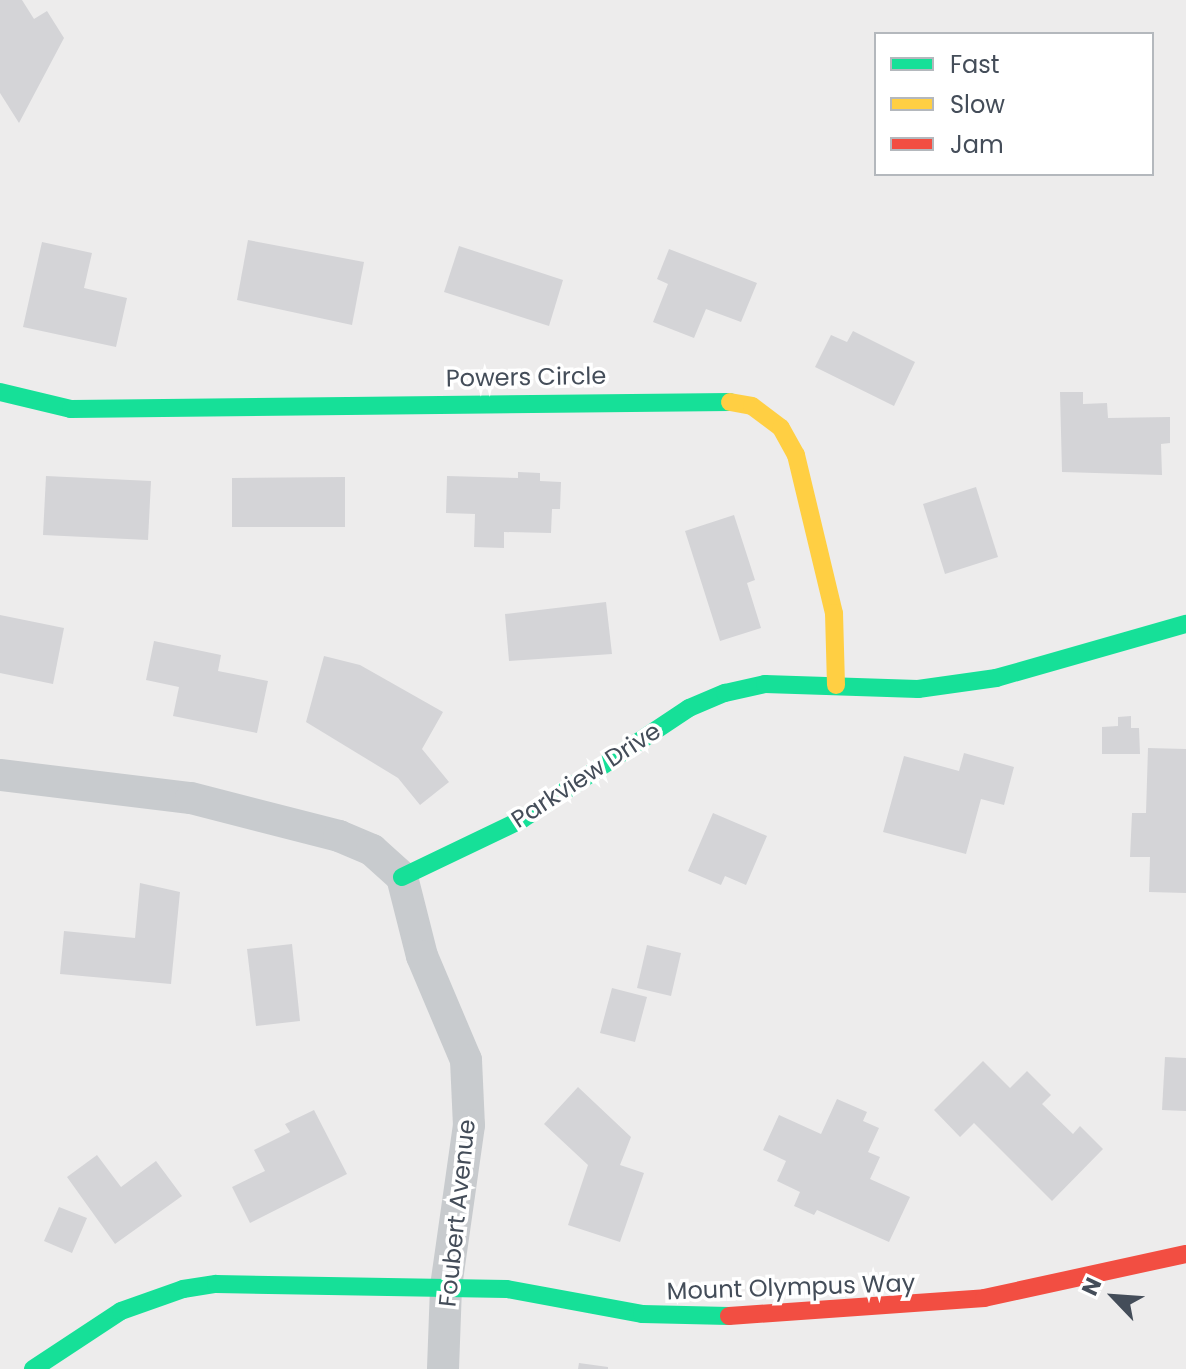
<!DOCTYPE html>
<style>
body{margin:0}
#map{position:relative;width:1186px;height:1369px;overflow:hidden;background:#edecec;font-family:Poppins,sans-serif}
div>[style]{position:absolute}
.building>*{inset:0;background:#d4d4d7}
.street>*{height:32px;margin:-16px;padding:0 16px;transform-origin:16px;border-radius:16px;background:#c8cbce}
.fast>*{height:18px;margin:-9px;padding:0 9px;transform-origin:9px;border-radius:9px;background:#16e098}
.slow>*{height:18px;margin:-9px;padding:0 9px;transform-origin:9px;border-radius:9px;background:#ffcf43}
.jam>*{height:18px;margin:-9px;padding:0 9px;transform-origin:9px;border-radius:9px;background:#f24e42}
span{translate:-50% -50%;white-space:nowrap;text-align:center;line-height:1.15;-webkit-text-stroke:7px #fff;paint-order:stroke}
.street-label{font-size:24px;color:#444d59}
.legend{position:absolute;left:874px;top:32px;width:280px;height:144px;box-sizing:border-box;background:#fff;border:2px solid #b4b8bd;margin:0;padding:10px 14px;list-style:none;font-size:24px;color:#444d59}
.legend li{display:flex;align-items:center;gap:16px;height:40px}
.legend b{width:40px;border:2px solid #b4b8bd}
.north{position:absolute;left:1074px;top:1257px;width:80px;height:80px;-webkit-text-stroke:6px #fff;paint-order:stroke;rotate:295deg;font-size:22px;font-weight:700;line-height:32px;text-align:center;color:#444d59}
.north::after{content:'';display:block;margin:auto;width:28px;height:36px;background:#444d59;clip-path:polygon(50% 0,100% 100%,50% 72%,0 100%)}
</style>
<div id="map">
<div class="building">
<div style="clip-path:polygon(0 0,22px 0,34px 19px,47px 11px,64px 38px,19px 123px,0 93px)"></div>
<div style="clip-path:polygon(248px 240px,364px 262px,352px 325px,237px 300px)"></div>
<div style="clip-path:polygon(42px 242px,92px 253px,84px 288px,127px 298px,116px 347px,23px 327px)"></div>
<div style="clip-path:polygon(459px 246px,563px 280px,549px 326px,444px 292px)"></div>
<div style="clip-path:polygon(669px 249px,757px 283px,741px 322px,706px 309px,694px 338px,653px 322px,668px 284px,657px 279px)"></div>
<div style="clip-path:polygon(853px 331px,915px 362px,894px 406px,815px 367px,831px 335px,847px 342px)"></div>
<div style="clip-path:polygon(1060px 392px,1083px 392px,1083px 404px,1107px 403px,1108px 418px,1170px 417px,1170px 443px,1161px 444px,1162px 475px,1062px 472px)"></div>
<div style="clip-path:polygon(518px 472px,540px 473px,540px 481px,561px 482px,560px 509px,552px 509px,551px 533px,504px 532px,504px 548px,474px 547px,475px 514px,446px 513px,447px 476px,518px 478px)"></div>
<div style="clip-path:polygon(46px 476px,151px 481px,148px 540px,43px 535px)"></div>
<div style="clip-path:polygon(345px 477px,345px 527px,232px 527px,232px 478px)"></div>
<div style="clip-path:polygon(976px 487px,998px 557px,945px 574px,923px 504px)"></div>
<div style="clip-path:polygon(734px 515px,755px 580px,747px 583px,761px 628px,720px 641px,685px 531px)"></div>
<div style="clip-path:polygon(606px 602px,612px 654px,509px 661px,505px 614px)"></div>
<div style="clip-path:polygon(0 615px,64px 628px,53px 684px,0 673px)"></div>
<div style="clip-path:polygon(154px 641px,221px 655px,218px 671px,268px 681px,257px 733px,173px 716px,179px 687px,146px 680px)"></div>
<div style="clip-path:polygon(324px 656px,360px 665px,443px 712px,422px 749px,449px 782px,420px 805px,398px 778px,306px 722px)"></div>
<div style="clip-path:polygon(1131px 716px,1131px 728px,1139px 728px,1140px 754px,1102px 754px,1102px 727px,1118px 726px,1118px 717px)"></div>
<div style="clip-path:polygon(1148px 748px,1186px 749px,1186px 893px,1149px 892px,1150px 857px,1130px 857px,1132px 813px,1146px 813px)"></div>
<div style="clip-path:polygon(964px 753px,1014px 767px,1004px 805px,981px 799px,966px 854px,883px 832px,904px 756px,959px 771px)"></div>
<div style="clip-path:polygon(713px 813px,767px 836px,746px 885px,725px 876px,721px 885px,688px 871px)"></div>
<div style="clip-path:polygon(140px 883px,180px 892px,171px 984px,60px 974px,64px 931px,135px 938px)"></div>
<div style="clip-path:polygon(292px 944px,300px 1021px,256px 1026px,247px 949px)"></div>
<div style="clip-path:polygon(647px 945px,681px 953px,671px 996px,637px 988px)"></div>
<div style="clip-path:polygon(612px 988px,647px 997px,635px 1042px,600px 1033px)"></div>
<div style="clip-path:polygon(1165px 1057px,1186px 1058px,1186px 1111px,1162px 1110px)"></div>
<div style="clip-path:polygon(983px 1061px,1010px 1088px,1027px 1071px,1051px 1095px,1042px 1104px,1073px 1134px,1080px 1126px,1103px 1149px,1052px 1201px,974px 1123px,960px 1137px,934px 1110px)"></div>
<div style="clip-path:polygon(578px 1087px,631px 1137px,620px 1165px,644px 1173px,620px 1242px,568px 1225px,588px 1165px,544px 1124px)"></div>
<div style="clip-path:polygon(837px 1099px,867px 1112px,863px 1121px,879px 1128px,868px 1152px,880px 1157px,870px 1179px,910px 1197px,889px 1242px,817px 1210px,814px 1215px,794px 1206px,800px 1192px,777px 1181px,786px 1161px,763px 1150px,779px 1115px,821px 1134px)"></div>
<div style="clip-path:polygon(314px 1110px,347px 1174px,250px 1223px,232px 1187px,265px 1171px,254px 1150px,290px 1132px,285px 1124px)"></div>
<div style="clip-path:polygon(97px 1155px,121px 1187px,156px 1161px,182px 1196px,115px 1244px,67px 1177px)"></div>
<div style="clip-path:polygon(59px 1207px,87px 1218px,72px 1253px,44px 1241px)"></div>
<div style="clip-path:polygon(579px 1363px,608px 1367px,608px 1369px,578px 1369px)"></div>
</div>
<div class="street">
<div style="left:0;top:775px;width:192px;rotate:6.9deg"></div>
<div style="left:191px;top:798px;width:153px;rotate:14.4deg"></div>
<div style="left:339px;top:836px;width:36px;rotate:23deg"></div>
<div style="left:372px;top:850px;width:40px;rotate:42deg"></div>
<div style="left:402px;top:877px;width:81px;rotate:75.8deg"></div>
<div style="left:422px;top:956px;width:113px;rotate:67.1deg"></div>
<div style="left:466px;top:1060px;width:65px;rotate:87.4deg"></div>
<div style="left:469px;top:1125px;width:164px;rotate:98.1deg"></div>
<div style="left:446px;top:1287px;width:82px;rotate:92.1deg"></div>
</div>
<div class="fast">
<div style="left:0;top:392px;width:73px;rotate:13.5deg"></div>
<div style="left:71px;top:409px;width:659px;rotate:-0.61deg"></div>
<div style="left:402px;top:877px;width:132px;rotate:-25.6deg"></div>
<div style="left:521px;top:820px;width:202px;rotate:-33.7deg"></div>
<div style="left:689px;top:708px;width:39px;rotate:-23deg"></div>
<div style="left:725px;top:693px;width:41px;rotate:-12.7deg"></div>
<div style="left:765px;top:684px;width:153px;rotate:1.9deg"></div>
<div style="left:918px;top:689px;width:79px;rotate:-8deg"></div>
<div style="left:996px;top:678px;width:198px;rotate:-15.9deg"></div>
<div style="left:33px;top:1369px;width:105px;rotate:-33.4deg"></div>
<div style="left:121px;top:1311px;width:66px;rotate:-19.5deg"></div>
<div style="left:183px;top:1289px;width:33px;rotate:-9deg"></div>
<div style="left:216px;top:1284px;width:291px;rotate:1deg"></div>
<div style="left:507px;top:1289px;width:137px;rotate:10.5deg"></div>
<div style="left:642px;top:1314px;width:87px;rotate:1.3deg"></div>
</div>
<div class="slow">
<div style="left:730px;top:402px;width:22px;rotate:10deg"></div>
<div style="left:752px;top:406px;width:36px;rotate:37deg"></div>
<div style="left:781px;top:428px;width:31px;rotate:61deg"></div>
<div style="left:796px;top:455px;width:163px;rotate:76.5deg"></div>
<div style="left:834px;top:613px;width:72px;rotate:88.4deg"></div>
</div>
<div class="jam">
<div style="left:729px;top:1316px;width:256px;rotate:-4deg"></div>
<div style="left:984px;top:1298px;width:207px;rotate:-12.3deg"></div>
</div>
<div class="street-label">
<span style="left:526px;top:377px;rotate:-1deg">Powers Circle</span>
<span style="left:586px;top:775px;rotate:-33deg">Parkview Drive</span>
<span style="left:457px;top:1213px;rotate:-84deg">Foubert Avenue</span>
<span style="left:791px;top:1287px;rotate:-2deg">Mount Olympus Way</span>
</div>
<ul class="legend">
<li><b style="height:10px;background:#16e098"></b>Fast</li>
<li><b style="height:10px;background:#ffcf43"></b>Slow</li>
<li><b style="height:10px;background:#f24e42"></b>Jam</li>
</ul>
<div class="north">N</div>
</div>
